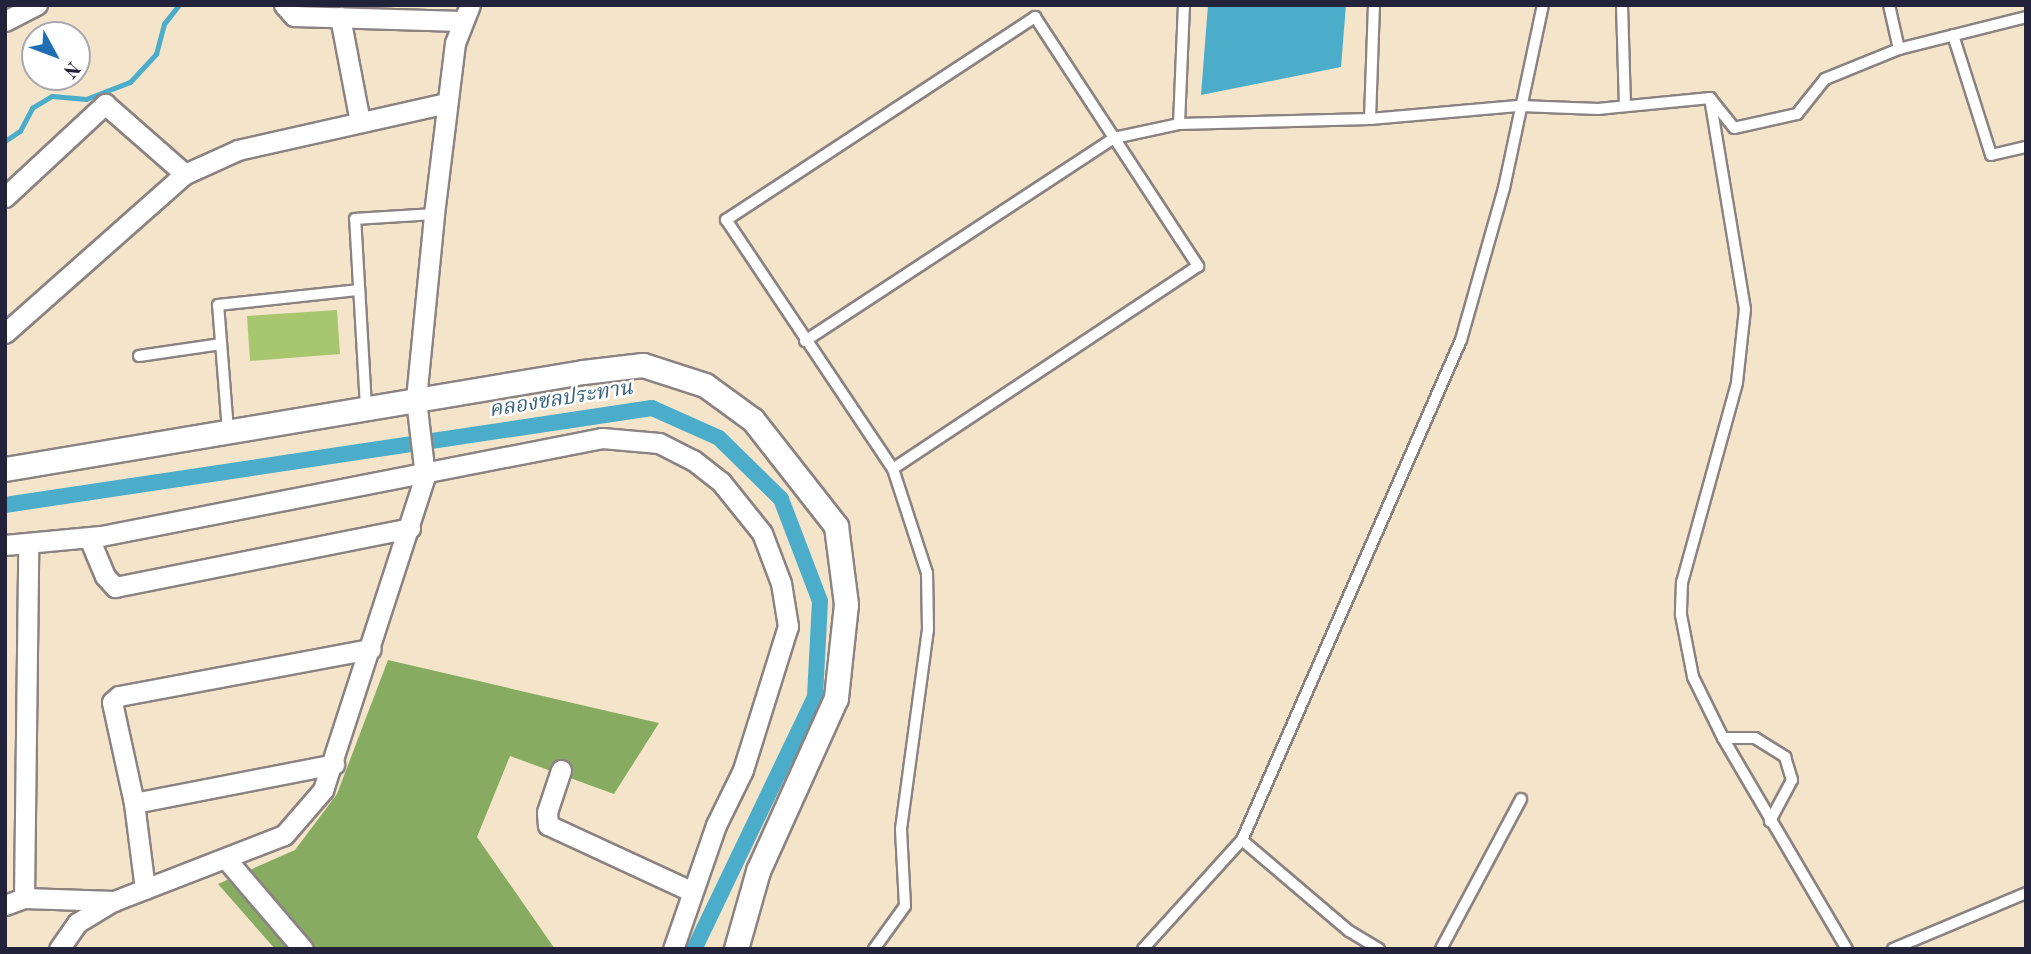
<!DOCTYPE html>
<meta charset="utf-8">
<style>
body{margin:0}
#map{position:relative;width:2031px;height:954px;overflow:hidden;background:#f4e4ca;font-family:"Old Standard TT","Noto Serif Thai",serif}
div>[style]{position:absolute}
.green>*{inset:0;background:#a8c66e}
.forest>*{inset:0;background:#86ab61}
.water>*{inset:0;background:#4badca}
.stream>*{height:4.5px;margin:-2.25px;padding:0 2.25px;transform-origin:2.25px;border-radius:2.25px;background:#4badca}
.canal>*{height:16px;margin:-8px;padding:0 8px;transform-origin:8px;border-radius:8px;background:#4badca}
.roads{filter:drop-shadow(2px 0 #8b8382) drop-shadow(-2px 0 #8b8382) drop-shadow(0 2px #8b8382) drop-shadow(0 -2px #8b8382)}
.service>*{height:10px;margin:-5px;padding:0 5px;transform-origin:5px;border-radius:5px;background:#fff}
.minor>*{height:19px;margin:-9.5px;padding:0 9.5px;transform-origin:9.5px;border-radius:9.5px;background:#fff}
.tertiary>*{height:23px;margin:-11.5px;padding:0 11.5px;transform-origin:11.5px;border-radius:11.5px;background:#fff}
span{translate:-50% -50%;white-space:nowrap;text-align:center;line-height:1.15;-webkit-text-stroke:5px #fff;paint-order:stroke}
.water-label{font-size:21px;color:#34617b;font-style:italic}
.frame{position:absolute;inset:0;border:7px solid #22223b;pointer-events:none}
.north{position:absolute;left:21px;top:21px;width:70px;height:70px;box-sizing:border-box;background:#fff;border:2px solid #a7a7b1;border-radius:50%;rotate:131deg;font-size:19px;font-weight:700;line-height:28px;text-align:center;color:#22223b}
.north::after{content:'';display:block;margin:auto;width:24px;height:32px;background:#1f6fb2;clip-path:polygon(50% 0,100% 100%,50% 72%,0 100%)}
</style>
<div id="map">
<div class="green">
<div style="clip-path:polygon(337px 310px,340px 354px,250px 361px,247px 316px)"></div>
</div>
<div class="forest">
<div style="clip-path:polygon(388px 660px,659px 723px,614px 794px,510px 756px,477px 837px,555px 949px,275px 949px,218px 884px,295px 850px,337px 794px)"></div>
</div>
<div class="water">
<div style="clip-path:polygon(1208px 5px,1346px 5px,1341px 67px,1201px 95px)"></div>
</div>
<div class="stream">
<div style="left:5px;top:141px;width:18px;rotate:-34deg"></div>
<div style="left:20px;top:131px;width:26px;rotate:-62deg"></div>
<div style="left:32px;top:108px;width:23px;rotate:-31deg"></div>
<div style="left:52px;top:96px;width:34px;rotate:5deg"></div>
<div style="left:86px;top:99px;width:47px;rotate:-21.1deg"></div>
<div style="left:130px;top:82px;width:38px;rotate:-47deg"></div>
<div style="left:156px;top:54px;width:31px;rotate:-75deg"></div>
<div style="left:164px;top:24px;width:24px;rotate:-52deg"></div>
</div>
<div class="canal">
<div style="left:5px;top:505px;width:654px;rotate:-8.53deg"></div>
<div style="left:652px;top:408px;width:73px;rotate:24.1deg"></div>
<div style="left:719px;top:438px;width:87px;rotate:44.5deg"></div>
<div style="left:781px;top:499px;width:109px;rotate:69.1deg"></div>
<div style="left:820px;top:601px;width:96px;rotate:93deg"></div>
<div style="left:815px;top:697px;width:280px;rotate:115.6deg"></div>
</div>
<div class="roads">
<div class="service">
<div style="left:1622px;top:5px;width:101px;rotate:88.3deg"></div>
<div style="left:1889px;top:5px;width:45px;rotate:77.2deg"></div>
<div style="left:1035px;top:17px;width:298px;rotate:56.8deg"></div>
<div style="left:1198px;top:266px;width:366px;rotate:146.4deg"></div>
<div style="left:893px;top:469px;width:300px;rotate:-123.8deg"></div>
<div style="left:726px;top:220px;width:370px;rotate:-33.3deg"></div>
<div style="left:1953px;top:35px;width:126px;rotate:72.4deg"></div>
<div style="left:1991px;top:155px;width:36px;rotate:-13deg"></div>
<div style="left:1710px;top:98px;width:214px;rotate:80.6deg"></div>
<div style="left:1745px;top:309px;width:74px;rotate:96.2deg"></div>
<div style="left:1737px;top:383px;width:206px;rotate:105.4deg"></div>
<div style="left:1682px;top:582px;width:33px;rotate:92deg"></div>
<div style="left:1681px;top:615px;width:63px;rotate:79deg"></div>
<div style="left:1693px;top:677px;width:68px;rotate:63.8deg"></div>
<div style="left:1723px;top:738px;width:245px;rotate:59.6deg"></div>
<div style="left:1710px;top:98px;width:38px;rotate:51deg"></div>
<div style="left:1734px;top:128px;width:65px;rotate:-12.5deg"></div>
<div style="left:1797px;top:114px;width:45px;rotate:-51.3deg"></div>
<div style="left:1825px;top:79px;width:80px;rotate:-22.1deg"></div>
<div style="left:1899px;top:49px;width:131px;rotate:-14.1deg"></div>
<div style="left:1370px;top:119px;width:114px;rotate:-88deg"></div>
<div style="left:1179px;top:124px;width:119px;rotate:-87.6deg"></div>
<div style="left:805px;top:341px;width:370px;rotate:-33.3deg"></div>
<div style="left:1114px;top:138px;width:66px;rotate:-12.2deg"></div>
<div style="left:1179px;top:124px;width:191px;rotate:-1.5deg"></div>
<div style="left:1370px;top:119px;width:151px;rotate:-5deg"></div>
<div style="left:1520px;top:106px;width:78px;rotate:2.2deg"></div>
<div style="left:1598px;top:109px;width:113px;rotate:-5.6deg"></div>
<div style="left:139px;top:356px;width:83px;rotate:-8.3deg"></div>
<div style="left:366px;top:407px;width:188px;rotate:-93.3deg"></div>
<div style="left:355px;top:219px;width:79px;rotate:-3.6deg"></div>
<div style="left:228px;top:431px;width:126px;rotate:-94.5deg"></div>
<div style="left:218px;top:305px;width:142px;rotate:-6.1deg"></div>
<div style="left:1723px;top:738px;width:32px"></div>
<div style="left:1755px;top:738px;width:36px;rotate:32deg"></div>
<div style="left:1785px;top:757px;width:24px;rotate:73deg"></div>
<div style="left:1792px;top:780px;width:47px;rotate:118.2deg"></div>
<div style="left:1242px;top:840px;width:140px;rotate:40.4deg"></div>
<div style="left:1349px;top:931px;width:35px;rotate:31deg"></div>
<div style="left:874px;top:949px;width:53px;rotate:-54.2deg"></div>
<div style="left:905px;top:906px;width:77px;rotate:-93deg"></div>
<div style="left:901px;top:829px;width:202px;rotate:-82.3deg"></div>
<div style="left:928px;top:629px;width:56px;rotate:-91deg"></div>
<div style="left:927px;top:573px;width:109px;rotate:-108.1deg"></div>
<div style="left:1143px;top:949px;width:147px;rotate:-47.8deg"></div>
<div style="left:1242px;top:840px;width:546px;rotate:-66.35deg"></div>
<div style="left:1461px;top:340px;width:158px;rotate:-74.2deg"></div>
<div style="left:1504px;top:188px;width:187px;rotate:-78deg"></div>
<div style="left:1441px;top:949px;width:170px;rotate:-61.9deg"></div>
<div style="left:1893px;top:949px;width:144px;rotate:-22.8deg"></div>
</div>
<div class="minor">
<div style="left:284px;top:5px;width:15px;rotate:48deg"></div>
<div style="left:294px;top:16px;width:167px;rotate:1.7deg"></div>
<div style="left:340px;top:17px;width:107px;rotate:79.2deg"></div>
<div style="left:5px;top:21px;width:36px;rotate:-27deg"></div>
<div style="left:5px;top:197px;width:137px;rotate:-42.9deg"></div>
<div style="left:105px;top:104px;width:106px;rotate:41.2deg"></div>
<div style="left:5px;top:333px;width:240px;rotate:-41.5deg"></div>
<div style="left:185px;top:174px;width:58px;rotate:-24.4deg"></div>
<div style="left:238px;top:150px;width:214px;rotate:-12.7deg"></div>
<div style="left:89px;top:538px;width:41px;rotate:67.2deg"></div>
<div style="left:105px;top:576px;width:15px;rotate:48deg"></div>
<div style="left:115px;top:587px;width:301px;rotate:-11.3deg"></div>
<div style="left:5px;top:545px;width:96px;rotate:-5.4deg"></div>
<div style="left:101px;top:536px;width:510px;rotate:-11.07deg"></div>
<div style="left:602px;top:438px;width:57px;rotate:5deg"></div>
<div style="left:659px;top:443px;width:38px;rotate:27deg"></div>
<div style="left:693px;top:460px;width:36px;rotate:38deg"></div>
<div style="left:721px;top:482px;width:65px;rotate:51.2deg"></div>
<div style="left:762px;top:533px;width:53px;rotate:69.2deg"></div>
<div style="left:781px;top:583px;width:44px;rotate:80.8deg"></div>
<div style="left:788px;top:626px;width:151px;rotate:107.4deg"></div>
<div style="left:743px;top:770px;width:61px;rotate:116.1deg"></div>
<div style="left:716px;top:825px;width:131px;rotate:109.1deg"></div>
<div style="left:561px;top:770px;width:44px;rotate:108.4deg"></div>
<div style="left:547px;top:812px;width:13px;rotate:86deg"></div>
<div style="left:548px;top:825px;width:157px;rotate:24.8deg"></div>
<div style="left:134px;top:803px;width:204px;rotate:-11deg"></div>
<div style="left:226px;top:859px;width:118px;rotate:49.5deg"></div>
<div style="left:145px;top:889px;width:87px;rotate:-97.3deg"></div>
<div style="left:134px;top:803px;width:103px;rotate:-102.3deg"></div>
<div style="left:112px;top:702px;width:9px;rotate:-41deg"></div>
<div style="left:119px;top:696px;width:256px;rotate:-10.6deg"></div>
<div style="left:24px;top:898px;width:352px;rotate:-89.3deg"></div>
<div style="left:5px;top:905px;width:20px;rotate:-20deg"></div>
<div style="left:24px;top:898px;width:90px;rotate:1.9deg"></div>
<div style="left:114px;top:901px;width:182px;rotate:-21.2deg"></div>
<div style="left:284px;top:835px;width:60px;rotate:-49.1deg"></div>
<div style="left:323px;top:790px;width:330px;rotate:-72deg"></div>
<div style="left:425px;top:476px;width:78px;rotate:-96.7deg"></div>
<div style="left:416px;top:399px;width:186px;rotate:-84.4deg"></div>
<div style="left:434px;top:214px;width:172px;rotate:-83deg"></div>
<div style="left:455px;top:43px;width:41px;rotate:-68.5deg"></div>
<div style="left:59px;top:949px;width:32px;rotate:-55deg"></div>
<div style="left:77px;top:923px;width:42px;rotate:-31.4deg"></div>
</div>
<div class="tertiary">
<div style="left:5px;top:469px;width:586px;rotate:-9.53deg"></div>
<div style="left:583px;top:372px;width:60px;rotate:-6.7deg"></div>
<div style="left:643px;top:365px;width:65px;rotate:17.9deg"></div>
<div style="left:705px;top:385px;width:59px;rotate:36.1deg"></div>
<div style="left:753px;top:420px;width:135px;rotate:51.9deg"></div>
<div style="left:836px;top:526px;width:79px;rotate:82.7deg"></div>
<div style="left:846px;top:604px;width:95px;rotate:96.1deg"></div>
<div style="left:836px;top:698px;width:190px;rotate:114.3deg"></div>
<div style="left:758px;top:871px;width:81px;rotate:105.8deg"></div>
</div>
</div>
<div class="water-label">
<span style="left:561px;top:400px;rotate:-9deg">คลองชลประทาน</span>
</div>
<div class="frame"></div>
<div class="north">N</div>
</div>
